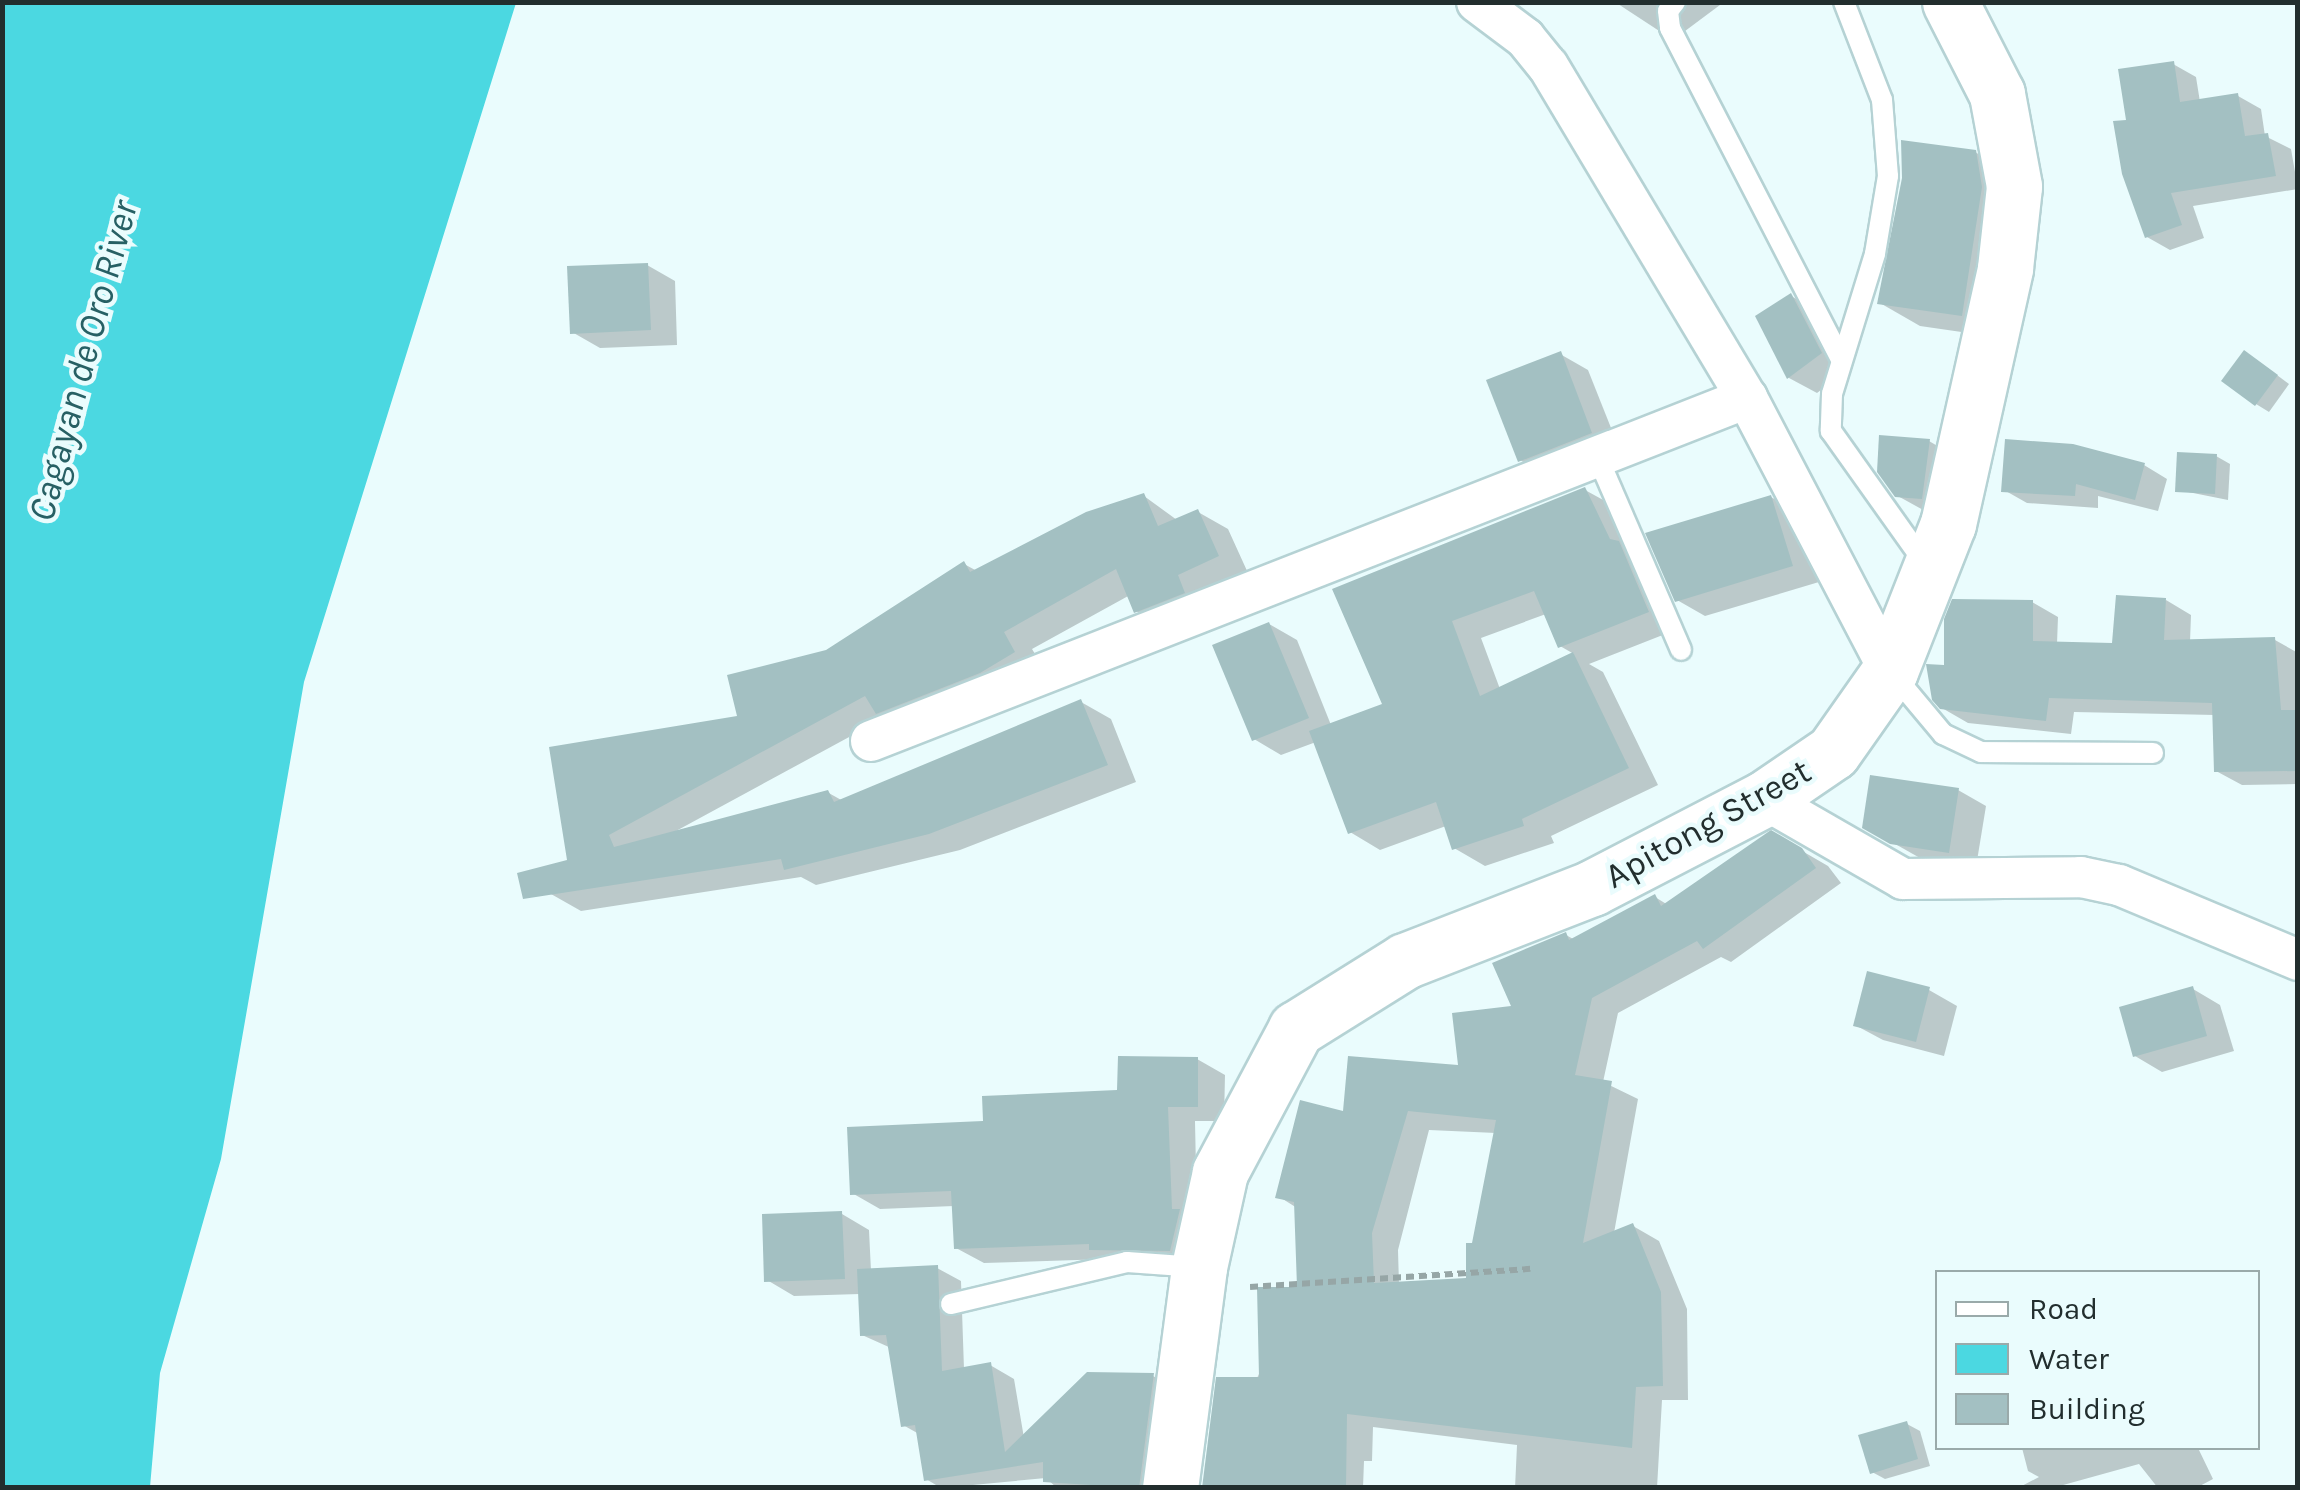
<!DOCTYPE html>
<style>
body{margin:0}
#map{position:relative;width:2300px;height:1490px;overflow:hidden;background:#eafcfd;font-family:Karla,sans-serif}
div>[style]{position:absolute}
.water>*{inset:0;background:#4bd8e1}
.shadow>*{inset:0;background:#0003}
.building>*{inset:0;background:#a3c0c2}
.path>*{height:6px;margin-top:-3px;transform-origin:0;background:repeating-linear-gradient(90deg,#96a6a6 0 8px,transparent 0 13px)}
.roads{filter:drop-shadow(2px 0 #b5d2d4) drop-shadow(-2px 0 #b5d2d4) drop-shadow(0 2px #b5d2d4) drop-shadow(0 -2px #b5d2d4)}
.lane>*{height:20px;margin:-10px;padding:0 10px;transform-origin:10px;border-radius:10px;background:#fff}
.street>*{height:40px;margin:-20px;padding:0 20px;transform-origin:20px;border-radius:20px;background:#fff}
.secondary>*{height:55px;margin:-27.5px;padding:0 27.5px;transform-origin:27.5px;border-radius:27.5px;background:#fff}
span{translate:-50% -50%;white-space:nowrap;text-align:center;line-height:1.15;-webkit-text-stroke:9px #eafcfd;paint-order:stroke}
.street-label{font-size:35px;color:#222e2e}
.water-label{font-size:38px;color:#276064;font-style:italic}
.frame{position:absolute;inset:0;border:5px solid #222e2e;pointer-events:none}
.legend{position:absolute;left:1935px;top:1270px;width:325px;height:180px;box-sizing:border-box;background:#eafcfd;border:2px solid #9aaaaa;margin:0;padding:12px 18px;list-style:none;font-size:30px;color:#222e2e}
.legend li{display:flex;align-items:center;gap:20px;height:50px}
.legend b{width:50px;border:2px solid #9aaaaa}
</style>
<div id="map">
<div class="water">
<div style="clip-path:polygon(3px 2px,516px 3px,304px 682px,221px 1159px,160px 1373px,150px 1487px,3px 1487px)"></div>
</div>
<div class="shadow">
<div style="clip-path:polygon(1615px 2px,1724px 2px,1673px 40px)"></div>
<div style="clip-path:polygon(2173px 64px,2196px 77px,2200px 102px,2238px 96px,2261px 109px,2265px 136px,2291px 149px,2298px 189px,2193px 206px,2204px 238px,2170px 250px,2147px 237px,2129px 122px)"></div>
<div style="clip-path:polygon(1975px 152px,2016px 176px,2003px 338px,1920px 326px,1880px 303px)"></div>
<div style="clip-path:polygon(647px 265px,675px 281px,677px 345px,600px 348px,572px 332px)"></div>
<div style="clip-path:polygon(1791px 296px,1818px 311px,1848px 369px,1817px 393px,1789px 378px,1758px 317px)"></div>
<div style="clip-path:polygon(1560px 354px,1588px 370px,1619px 448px,1548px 476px,1520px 460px)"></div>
<div style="clip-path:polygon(2258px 361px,2289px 384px,2269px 412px,2256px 404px)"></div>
<div style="clip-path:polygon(1929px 441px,1956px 457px,1925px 511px,1896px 495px)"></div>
<div style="clip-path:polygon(2216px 456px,2230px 464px,2228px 500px,2178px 490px)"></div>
<div style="clip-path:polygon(2144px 465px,2167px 479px,2158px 511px,2098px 496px,2098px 508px,2027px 503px,2004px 490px)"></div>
<div style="clip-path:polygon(evenodd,1585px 490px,1616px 507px,1678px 629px,1589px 664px,1603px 672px,1658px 785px,1551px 836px,1554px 843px,1485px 866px,1454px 848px,1446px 826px,1380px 850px,1350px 832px,1316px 742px,1281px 755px,1254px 739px,1269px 624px,1297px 640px,1331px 725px,1386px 705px,1336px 590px,1585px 490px,1546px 614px,1560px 646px,1574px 654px,1500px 689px,1481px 638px,1546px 614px)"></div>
<div style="clip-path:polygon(1144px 496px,1177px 520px,1198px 512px,1228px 529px,1248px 573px,1166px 628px,1136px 611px,1130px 595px,1032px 649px,1044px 669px,886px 717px,676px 831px,827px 792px,843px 801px,1081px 702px,1111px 719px,1136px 782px,960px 850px,816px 885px,801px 877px,581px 911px,551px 894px,570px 862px,827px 652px,964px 564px,977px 571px)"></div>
<div style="clip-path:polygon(1771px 497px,1798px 513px,1819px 582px,1705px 616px,1677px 600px)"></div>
<div style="clip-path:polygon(2166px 600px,2191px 615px,2190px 642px,2275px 640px,2298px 653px,2298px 784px,2242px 785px,2216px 771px,2215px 715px,2074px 712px,2071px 734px,1968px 723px,1942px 708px,1946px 667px,2032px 602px,2058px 617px,2057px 644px,2115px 645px)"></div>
<div style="clip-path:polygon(1958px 790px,1986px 806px,1976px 867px,1920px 858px,1865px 827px)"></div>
<div style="clip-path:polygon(evenodd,1771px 833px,1828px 866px,1841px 883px,1731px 962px,1721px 957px,1618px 1013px,1603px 1082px,1638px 1099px,1614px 1233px,1633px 1226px,1659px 1241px,1687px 1309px,1688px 1400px,1662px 1400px,1657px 1488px,1515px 1488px,1517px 1445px,1373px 1427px,1372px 1461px,1364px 1461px,1363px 1488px,1204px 1488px,1300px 1289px,1297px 1208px,1278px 1196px,1346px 1114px,1461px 1068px,1514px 1009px,1566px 935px,1575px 940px,1655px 897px,1668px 905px,1771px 833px,1429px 1130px,1496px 1133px,1469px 1281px,1399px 1284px,1398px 1250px,1429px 1130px)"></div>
<div style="clip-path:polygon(1868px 974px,1929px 990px,1957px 1006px,1944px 1056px,1883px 1040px,1855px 1025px)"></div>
<div style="clip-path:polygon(2193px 989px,2220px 1005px,2234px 1051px,2162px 1072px,2135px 1056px)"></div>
<div style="clip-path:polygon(1197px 1059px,1225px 1075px,1224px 1121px,1195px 1121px,1198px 1266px,1108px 1259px,984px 1263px,956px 1248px,954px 1206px,880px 1209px,852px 1193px,985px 1123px,1120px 1092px)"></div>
<div style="clip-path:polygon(842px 1214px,869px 1230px,871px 1271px,937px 1268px,961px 1281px,964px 1369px,990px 1365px,1014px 1379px,1024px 1438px,1153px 1376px,1176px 1389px,1164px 1488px,1057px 1488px,1046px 1478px,941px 1488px,926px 1479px,919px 1434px,903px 1425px,891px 1348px,862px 1335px,860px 1294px,794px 1296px,767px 1280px)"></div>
<div style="clip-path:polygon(1907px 1424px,1920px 1431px,1930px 1466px,1885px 1479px,1872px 1472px)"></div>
<div style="clip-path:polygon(2022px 1448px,2198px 1448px,2213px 1479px,2196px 1488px,2158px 1488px,2139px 1464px,2056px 1487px,2018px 1488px,2039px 1477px,2028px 1471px)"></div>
</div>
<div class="building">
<div style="clip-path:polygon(2174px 61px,2180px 102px,2238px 93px,2245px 136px,2268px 133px,2276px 176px,2171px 193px,2182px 225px,2145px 238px,2122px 174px,2113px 121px,2126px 120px,2118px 69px)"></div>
<div style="clip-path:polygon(1901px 140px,1976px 150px,1982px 187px,1962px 316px,1877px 304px,1902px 178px)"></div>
<div style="clip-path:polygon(648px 263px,651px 330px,570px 334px,567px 266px)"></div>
<div style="clip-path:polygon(1791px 293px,1822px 353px,1787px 379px,1755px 316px)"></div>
<div style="clip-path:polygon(2244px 350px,2278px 375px,2255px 406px,2221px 381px)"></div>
<div style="clip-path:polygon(1561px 351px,1592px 433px,1518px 462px,1486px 380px)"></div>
<div style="clip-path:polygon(1879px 435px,1930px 439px,1922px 499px,1895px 497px,1877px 472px)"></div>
<div style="clip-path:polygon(2005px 439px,2073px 444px,2145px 463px,2135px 500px,2076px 484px,2075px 496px,2001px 492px)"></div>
<div style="clip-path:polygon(2177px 452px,2217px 454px,2215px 494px,2175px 492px)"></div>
<div style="clip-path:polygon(1585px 487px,1610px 539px,1619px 541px,1649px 612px,1558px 648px,1534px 591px,1452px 621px,1480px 696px,1573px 652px,1629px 768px,1522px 819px,1524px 826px,1452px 850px,1436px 802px,1348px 834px,1309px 731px,1382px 704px,1332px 589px)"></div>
<div style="clip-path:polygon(1144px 493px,1158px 526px,1198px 509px,1219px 556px,1178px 575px,1185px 593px,1134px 613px,1116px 569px,1004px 632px,1015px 652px,980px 673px,876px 714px,865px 696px,609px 835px,614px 847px,828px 790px,834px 802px,1081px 699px,1108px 765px,929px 834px,784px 870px,781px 859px,523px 899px,517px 873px,567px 860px,549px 747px,737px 716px,727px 675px,826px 650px,964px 561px,970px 572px,1086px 512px)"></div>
<div style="clip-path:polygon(1771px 495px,1793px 566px,1675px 602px,1645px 533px)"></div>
<div style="clip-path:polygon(2116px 595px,2166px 598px,2164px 640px,2275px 637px,2281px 710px,2298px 710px,2298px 771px,2214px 772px,2212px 703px,2049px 698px,2046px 721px,1940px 709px,1932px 700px,1926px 664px,1944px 665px,1944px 619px,1952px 599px,2033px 600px,2033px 641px,2112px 643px)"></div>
<div style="clip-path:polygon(1269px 622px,1309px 718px,1252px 741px,1212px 645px)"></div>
<div style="clip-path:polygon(1870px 775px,1959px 788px,1949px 853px,1890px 844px,1862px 828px)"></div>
<div style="clip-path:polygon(evenodd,1771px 830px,1802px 848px,1816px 868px,1703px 949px,1697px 941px,1592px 998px,1575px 1075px,1612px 1081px,1583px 1243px,1633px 1223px,1661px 1292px,1663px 1386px,1636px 1387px,1632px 1448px,1347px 1414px,1346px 1488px,1202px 1488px,1216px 1377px,1259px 1377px,1257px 1287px,1297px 1287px,1294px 1202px,1275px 1198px,1300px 1100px,1343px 1111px,1348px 1056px,1458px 1065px,1452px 1013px,1511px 1006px,1492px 963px,1566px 932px,1569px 940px,1655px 894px,1661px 906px,1771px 830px,1408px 1111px,1496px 1120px,1472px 1243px,1466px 1243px,1466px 1278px,1374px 1283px,1372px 1233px,1408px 1111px)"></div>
<div style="clip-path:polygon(1867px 971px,1930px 987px,1916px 1042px,1853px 1026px)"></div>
<div style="clip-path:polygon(2193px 986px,2207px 1036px,2133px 1057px,2119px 1007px)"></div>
<div style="clip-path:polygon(1118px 1056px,1198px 1057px,1198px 1107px,1168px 1107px,1172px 1209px,1180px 1209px,1170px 1251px,1089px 1250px,1089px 1244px,954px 1249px,951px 1191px,850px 1195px,847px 1127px,983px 1121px,982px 1096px,1117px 1090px)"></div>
<div style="clip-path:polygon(842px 1211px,845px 1279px,764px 1282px,762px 1214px)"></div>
<div style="clip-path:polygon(938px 1265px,942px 1371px,991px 1362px,1005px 1452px,1087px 1372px,1154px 1373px,1139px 1488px,1043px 1482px,1043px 1462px,924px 1481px,915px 1425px,901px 1427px,886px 1335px,860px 1336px,857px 1269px)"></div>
<div style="clip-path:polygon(1907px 1421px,1918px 1459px,1870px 1474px,1858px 1435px)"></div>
</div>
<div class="path">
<div style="left:1250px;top:1287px;width:281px;rotate:-3.7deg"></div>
</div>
<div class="roads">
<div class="lane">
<div style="left:1675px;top:2px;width:11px;rotate:128deg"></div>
<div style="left:1668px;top:11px;width:17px;rotate:83deg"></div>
<div style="left:1670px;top:28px;width:371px;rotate:62.7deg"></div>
<div style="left:1844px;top:2px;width:105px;rotate:68.8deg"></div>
<div style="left:1882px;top:100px;width:76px;rotate:85.5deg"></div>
<div style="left:1888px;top:176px;width:79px;rotate:99.5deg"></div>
<div style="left:1875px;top:254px;width:146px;rotate:107.1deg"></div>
<div style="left:1832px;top:394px;width:37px;rotate:92deg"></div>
<div style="left:1831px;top:431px;width:166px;rotate:54.6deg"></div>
<div style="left:1598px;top:458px;width:209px;rotate:66.6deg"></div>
<div style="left:1892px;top:673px;width:80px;rotate:50.1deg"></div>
<div style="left:1943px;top:734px;width:42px;rotate:25.3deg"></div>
<div style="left:1981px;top:752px;width:172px;rotate:0.3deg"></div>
<div style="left:951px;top:1304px;width:181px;rotate:-13.4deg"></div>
<div style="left:1127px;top:1262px;width:70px;rotate:4.1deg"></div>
</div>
<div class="street">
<div style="left:1477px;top:2px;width:60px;rotate:36.9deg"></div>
<div style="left:1525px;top:38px;width:36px;rotate:51deg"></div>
<div style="left:1548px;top:66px;width:387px;rotate:59.1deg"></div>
<div style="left:1747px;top:398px;width:308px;rotate:62.4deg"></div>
<div style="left:871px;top:741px;width:941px;rotate:-21.38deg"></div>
<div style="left:1764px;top:799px;width:160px;rotate:29.9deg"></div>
<div style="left:1903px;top:879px;width:178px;rotate:-0.6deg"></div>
<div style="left:2081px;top:877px;width:39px;rotate:12deg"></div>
<div style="left:2119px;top:885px;width:194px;rotate:22.7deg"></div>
</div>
<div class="secondary">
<div style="left:1170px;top:1488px;width:223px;rotate:-82.5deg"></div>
<div style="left:1199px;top:1267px;width:97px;rotate:-77.5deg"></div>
<div style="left:1220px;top:1172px;width:162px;rotate:-62deg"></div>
<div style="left:1296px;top:1029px;width:128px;rotate:-32deg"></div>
<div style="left:1405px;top:961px;width:201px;rotate:-21.3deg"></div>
<div style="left:1592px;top:888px;width:194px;rotate:-27.4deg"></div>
<div style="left:1764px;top:799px;width:83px;rotate:-34.3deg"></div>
<div style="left:1833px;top:752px;width:99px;rotate:-54.9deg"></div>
<div style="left:1890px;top:671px;width:158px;rotate:-68.5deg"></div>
<div style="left:1948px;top:524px;width:262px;rotate:-77.4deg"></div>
<div style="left:2005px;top:268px;width:82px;rotate:-83.7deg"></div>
<div style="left:2014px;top:186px;width:94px;rotate:-100.5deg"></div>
<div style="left:1997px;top:94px;width:103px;rotate:-117.1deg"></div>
</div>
</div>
<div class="street-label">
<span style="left:1708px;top:824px;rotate:-29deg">Apitong Street</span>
</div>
<div class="water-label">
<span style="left:83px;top:361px;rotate:-75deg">Cagayan de Oro River</span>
</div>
<div class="frame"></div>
<ul class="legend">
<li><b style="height:12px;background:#fff"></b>Road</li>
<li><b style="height:28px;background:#4bd8e1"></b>Water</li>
<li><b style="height:28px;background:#a3c0c2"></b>Building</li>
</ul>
</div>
